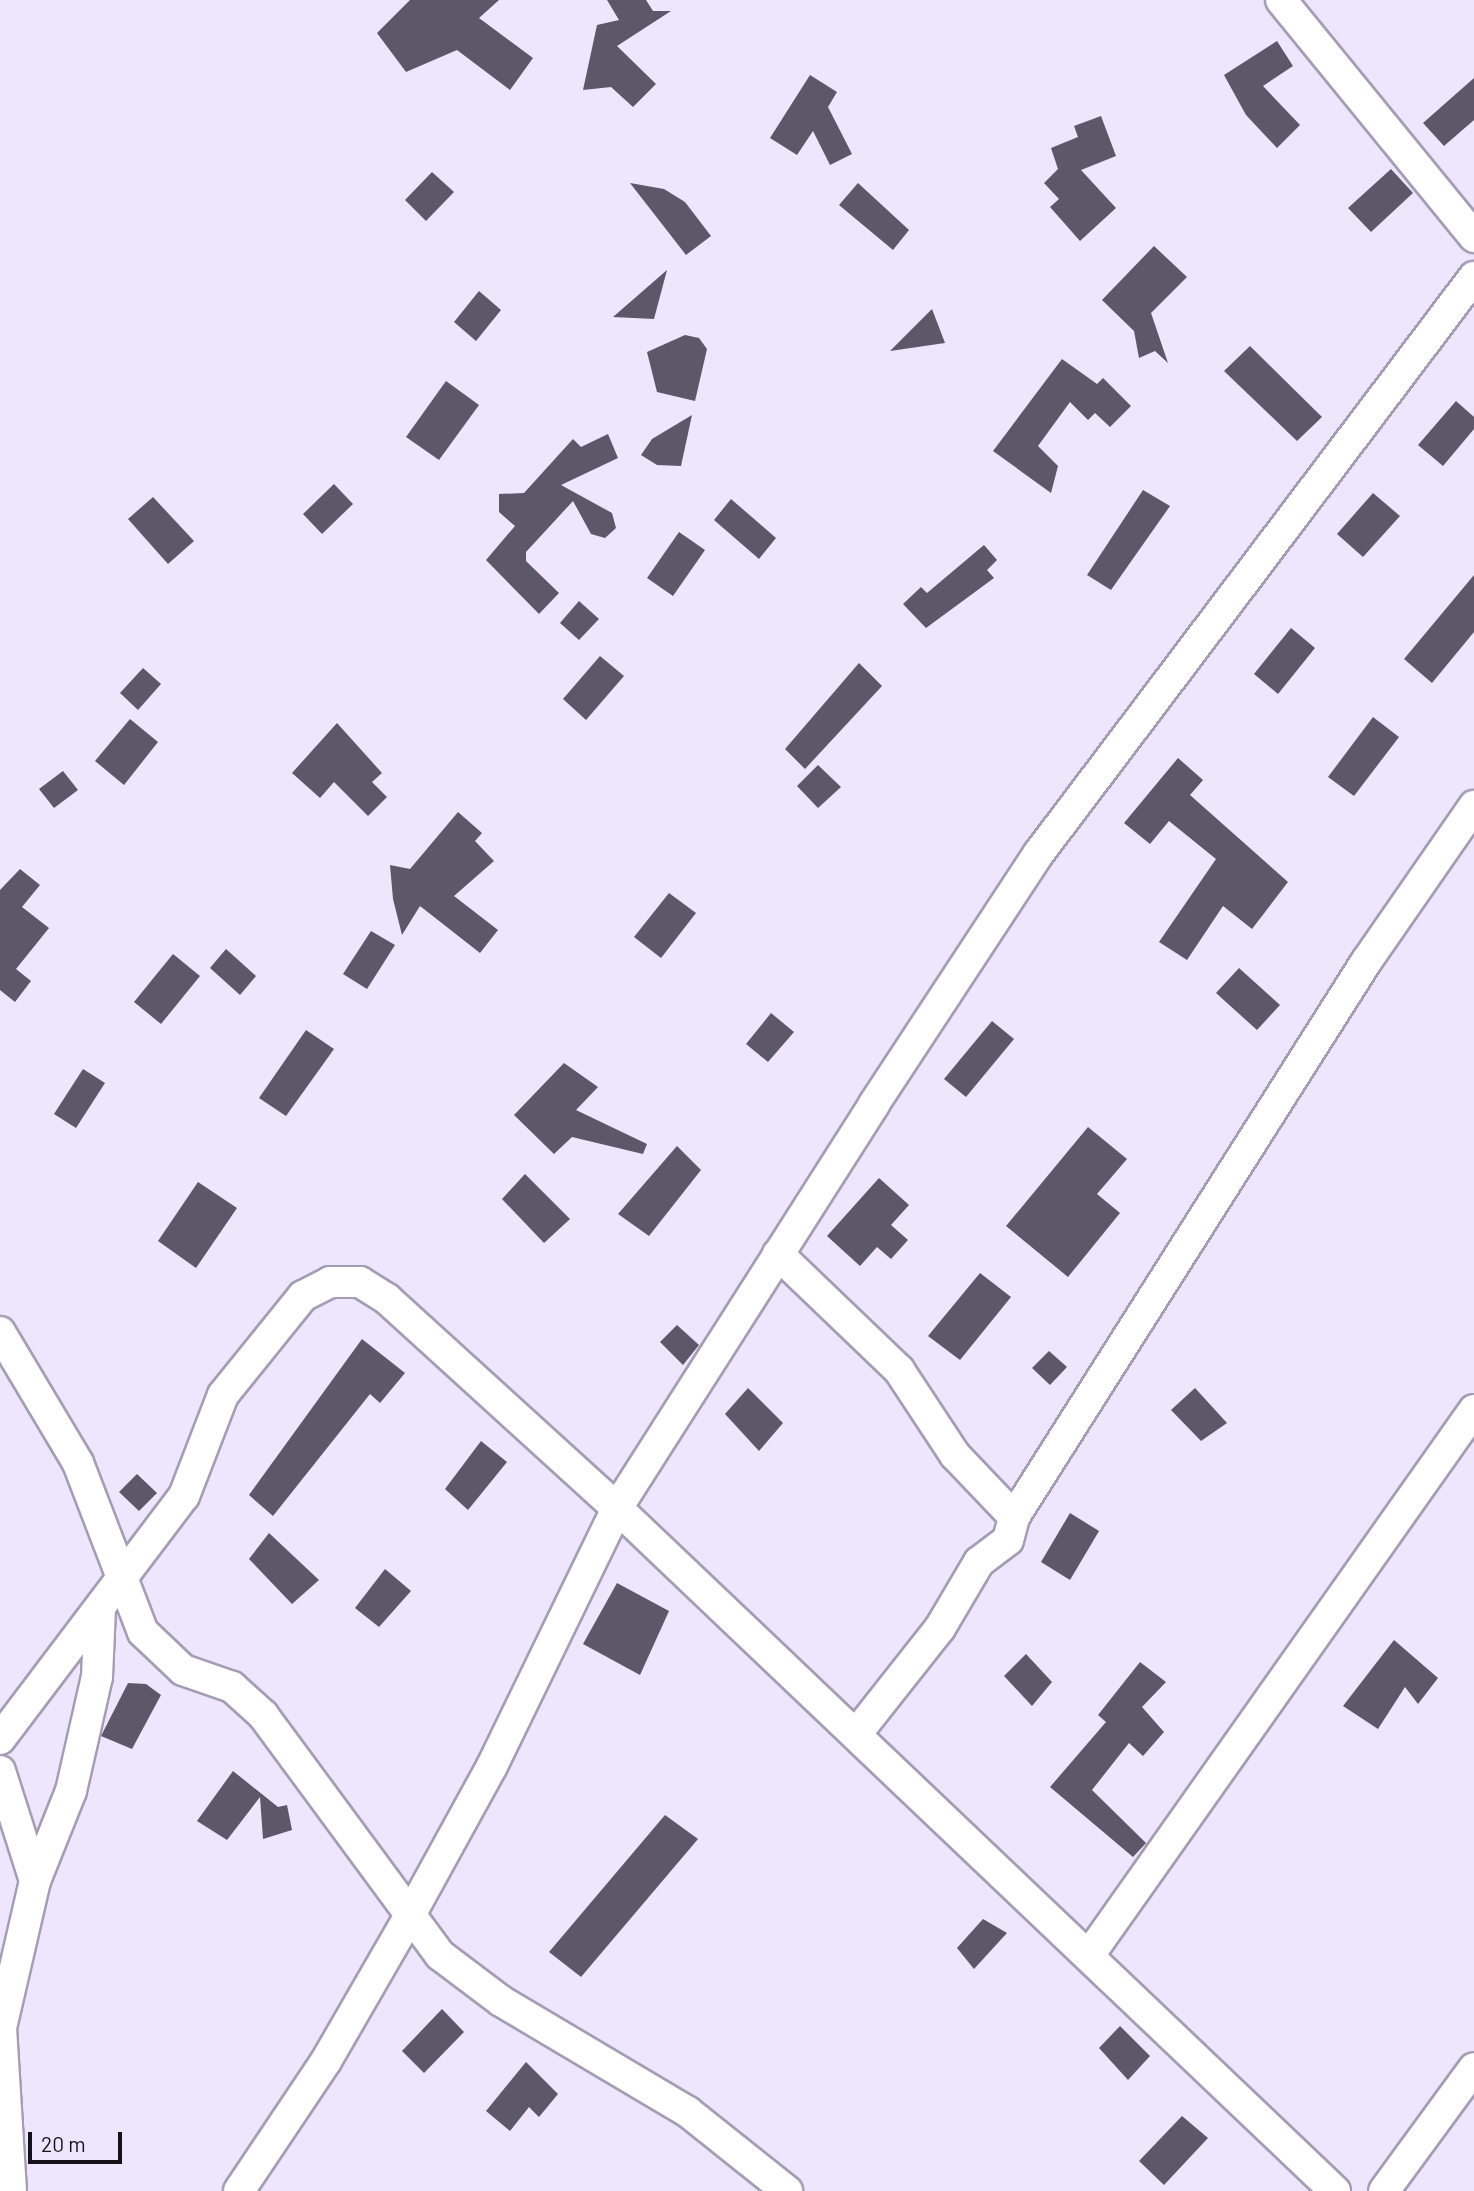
<!DOCTYPE html>
<style>
body{margin:0}
#map{position:relative;width:1474px;height:2191px;overflow:hidden;background:#ede6fd;font-family:Barlow,sans-serif}
div>[style]{position:absolute}
.building>*{inset:0;background:#5d576a}
.roads{filter:drop-shadow(2px 0 #a49db3) drop-shadow(-2px 0 #a49db3) drop-shadow(0 2px #a49db3) drop-shadow(0 -2px #a49db3)}
.minor>*{height:30px;margin:-15px;padding:0 15px;transform-origin:15px;border-radius:15px;background:#fff}
span{translate:-50% -50%;white-space:nowrap;text-align:center;line-height:1.15;-webkit-text-stroke:7px #ede6fd;paint-order:stroke}
.scale{position:absolute;left:28px;top:2132px;width:94px;height:32px;box-sizing:border-box;border:4px solid #15121a;border-top:0;padding-left:9px;font-size:21px;line-height:24px;white-space:nowrap;color:#15121a;-webkit-text-stroke:5px #ede6fd;paint-order:stroke}
</style>
<div id="map">
<div class="building">
<div style="clip-path:polygon(410px 0,499px 0,479px 18px,533px 58px,510px 90px,457px 50px,406px 72px,377px 33px)"></div>
<div style="clip-path:polygon(607px 0,646px 0,653px 11px,671px 11px,617px 46px,656px 84px,633px 107px,611px 87px,583px 90px,597px 25px,619px 20px)"></div>
<div style="clip-path:polygon(1277px 41px,1293px 66px,1263px 86px,1300px 125px,1277px 148px,1246px 115px,1224px 75px)"></div>
<div style="clip-path:polygon(810px 75px,837px 92px,828px 107px,852px 154px,830px 165px,813px 131px,797px 155px,770px 138px)"></div>
<div style="clip-path:polygon(1474px 78px,1474px 120px,1444px 146px,1423px 123px)"></div>
<div style="clip-path:polygon(1101px 116px,1116px 156px,1081px 170px,1116px 208px,1080px 241px,1050px 207px,1059px 199px,1044px 183px,1058px 169px,1051px 148px,1078px 137px,1074px 126px)"></div>
<div style="clip-path:polygon(1391px 169px,1413px 193px,1371px 232px,1348px 208px)"></div>
<div style="clip-path:polygon(432px 172px,454px 192px,426px 221px,405px 200px)"></div>
<div style="clip-path:polygon(630px 183px,664px 189px,685px 202px,711px 236px,686px 255px)"></div>
<div style="clip-path:polygon(858px 183px,909px 230px,893px 250px,839px 205px)"></div>
<div style="clip-path:polygon(1154px 246px,1187px 277px,1151px 313px,1168px 363px,1155px 351px,1139px 358px,1134px 331px,1102px 300px)"></div>
<div style="clip-path:polygon(667px 270px,654px 319px,613px 317px)"></div>
<div style="clip-path:polygon(479px 291px,501px 310px,476px 341px,454px 322px)"></div>
<div style="clip-path:polygon(932px 309px,945px 343px,890px 351px)"></div>
<div style="clip-path:polygon(685px 335px,699px 338px,707px 349px,695px 401px,657px 392px,647px 352px)"></div>
<div style="clip-path:polygon(1250px 346px,1322px 417px,1297px 441px,1224px 371px)"></div>
<div style="clip-path:polygon(1062px 359px,1097px 384px,1103px 378px,1131px 406px,1110px 427px,1095px 413px,1088px 420px,1070px 402px,1038px 446px,1058px 466px,1051px 493px,993px 451px)"></div>
<div style="clip-path:polygon(446px 381px,479px 405px,439px 460px,406px 437px)"></div>
<div style="clip-path:polygon(1456px 401px,1474px 417px,1474px 429px,1443px 466px,1418px 445px)"></div>
<div style="clip-path:polygon(692px 415px,681px 466px,657px 465px,641px 455px,652px 439px)"></div>
<div style="clip-path:polygon(608px 434px,618px 458px,561px 485px,612px 513px,616px 528px,605px 538px,591px 534px,573px 501px,526px 552px,526px 561px,559px 593px,539px 614px,486px 560px,515px 526px,499px 512px,499px 494px,524px 493px,573px 439px,581px 447px)"></div>
<div style="clip-path:polygon(334px 484px,353px 504px,322px 534px,303px 514px)"></div>
<div style="clip-path:polygon(1143px 490px,1170px 506px,1111px 590px,1087px 575px)"></div>
<div style="clip-path:polygon(1373px 493px,1400px 516px,1363px 557px,1337px 534px)"></div>
<div style="clip-path:polygon(153px 497px,194px 541px,168px 564px,128px 519px)"></div>
<div style="clip-path:polygon(731px 499px,776px 538px,759px 559px,714px 520px)"></div>
<div style="clip-path:polygon(679px 532px,705px 550px,673px 596px,647px 578px)"></div>
<div style="clip-path:polygon(984px 545px,997px 560px,987px 570px,994px 578px,926px 628px,903px 604px,921px 587px,927px 593px)"></div>
<div style="clip-path:polygon(1474px 575px,1474px 632px,1432px 683px,1404px 659px)"></div>
<div style="clip-path:polygon(579px 601px,599px 619px,579px 640px,560px 623px)"></div>
<div style="clip-path:polygon(1291px 628px,1315px 648px,1278px 694px,1254px 674px)"></div>
<div style="clip-path:polygon(600px 656px,624px 676px,586px 720px,563px 699px)"></div>
<div style="clip-path:polygon(859px 663px,882px 686px,805px 769px,785px 749px)"></div>
<div style="clip-path:polygon(143px 668px,161px 684px,138px 710px,120px 693px)"></div>
<div style="clip-path:polygon(1373px 717px,1399px 737px,1354px 796px,1328px 777px)"></div>
<div style="clip-path:polygon(130px 719px,158px 742px,124px 785px,95px 761px)"></div>
<div style="clip-path:polygon(337px 723px,382px 773px,372px 782px,387px 797px,368px 816px,334px 782px,320px 798px,292px 773px)"></div>
<div style="clip-path:polygon(1178px 758px,1203px 780px,1190px 795px,1288px 882px,1252px 929px,1223px 906px,1187px 960px,1159px 942px,1216px 859px,1169px 821px,1150px 844px,1124px 823px)"></div>
<div style="clip-path:polygon(818px 765px,841px 787px,818px 808px,797px 786px)"></div>
<div style="clip-path:polygon(63px 771px,78px 790px,54px 808px,39px 789px)"></div>
<div style="clip-path:polygon(458px 812px,482px 833px,475px 841px,494px 861px,454px 896px,498px 930px,480px 953px,420px 906px,402px 935px,393px 899px,390px 865px,410px 869px)"></div>
<div style="clip-path:polygon(20px 869px,40px 885px,22px 907px,49px 928px,16px 969px,31px 981px,15px 1002px,0 990px,0 890px)"></div>
<div style="clip-path:polygon(669px 893px,696px 913px,661px 958px,634px 937px)"></div>
<div style="clip-path:polygon(371px 931px,395px 945px,367px 989px,343px 974px)"></div>
<div style="clip-path:polygon(226px 949px,256px 976px,240px 995px,210px 968px)"></div>
<div style="clip-path:polygon(173px 954px,200px 976px,161px 1024px,134px 1002px)"></div>
<div style="clip-path:polygon(1239px 968px,1280px 1005px,1257px 1030px,1216px 993px)"></div>
<div style="clip-path:polygon(771px 1013px,794px 1032px,768px 1062px,746px 1044px)"></div>
<div style="clip-path:polygon(992px 1021px,1014px 1039px,966px 1097px,944px 1079px)"></div>
<div style="clip-path:polygon(306px 1030px,334px 1049px,286px 1116px,259px 1098px)"></div>
<div style="clip-path:polygon(564px 1063px,598px 1087px,576px 1110px,647px 1144px,643px 1154px,572px 1137px,554px 1154px,514px 1115px)"></div>
<div style="clip-path:polygon(83px 1069px,105px 1083px,76px 1128px,54px 1114px)"></div>
<div style="clip-path:polygon(1088px 1127px,1127px 1159px,1097px 1194px,1120px 1213px,1068px 1277px,1006px 1226px)"></div>
<div style="clip-path:polygon(677px 1146px,701px 1170px,649px 1236px,618px 1214px)"></div>
<div style="clip-path:polygon(525px 1174px,570px 1219px,544px 1243px,502px 1199px)"></div>
<div style="clip-path:polygon(879px 1178px,909px 1205px,891px 1225px,908px 1240px,891px 1259px,877px 1247px,860px 1266px,827px 1236px)"></div>
<div style="clip-path:polygon(198px 1182px,237px 1208px,196px 1268px,158px 1241px)"></div>
<div style="clip-path:polygon(980px 1273px,1011px 1297px,960px 1360px,928px 1336px)"></div>
<div style="clip-path:polygon(677px 1325px,699px 1345px,683px 1365px,660px 1342px)"></div>
<div style="clip-path:polygon(362px 1339px,405px 1373px,380px 1403px,370px 1394px,273px 1516px,249px 1495px)"></div>
<div style="clip-path:polygon(1049px 1351px,1067px 1367px,1050px 1385px,1032px 1368px)"></div>
<div style="clip-path:polygon(748px 1388px,783px 1423px,759px 1451px,725px 1414px)"></div>
<div style="clip-path:polygon(1195px 1388px,1227px 1423px,1201px 1441px,1171px 1410px)"></div>
<div style="clip-path:polygon(481px 1441px,507px 1462px,468px 1510px,445px 1489px)"></div>
<div style="clip-path:polygon(137px 1474px,157px 1493px,139px 1511px,119px 1492px)"></div>
<div style="clip-path:polygon(1070px 1513px,1099px 1531px,1070px 1580px,1041px 1562px)"></div>
<div style="clip-path:polygon(269px 1533px,319px 1580px,292px 1604px,249px 1559px)"></div>
<div style="clip-path:polygon(385px 1569px,411px 1591px,379px 1627px,355px 1608px)"></div>
<div style="clip-path:polygon(617px 1583px,669px 1611px,640px 1675px,583px 1644px)"></div>
<div style="clip-path:polygon(1394px 1640px,1438px 1678px,1418px 1704px,1405px 1687px,1378px 1729px,1343px 1706px)"></div>
<div style="clip-path:polygon(1026px 1654px,1052px 1682px,1032px 1706px,1004px 1676px)"></div>
<div style="clip-path:polygon(1140px 1662px,1166px 1682px,1142px 1707px,1164px 1732px,1143px 1756px,1129px 1743px,1092px 1790px,1146px 1843px,1133px 1857px,1050px 1787px,1106px 1722px,1098px 1715px)"></div>
<div style="clip-path:polygon(128px 1683px,146px 1684px,161px 1695px,132px 1749px,101px 1736px)"></div>
<div style="clip-path:polygon(233px 1771px,278px 1807px,287px 1805px,292px 1830px,263px 1839px,260px 1797px,227px 1840px,197px 1821px)"></div>
<div style="clip-path:polygon(665px 1815px,698px 1839px,581px 1977px,549px 1952px)"></div>
<div style="clip-path:polygon(983px 1919px,1007px 1933px,974px 1969px,957px 1948px)"></div>
<div style="clip-path:polygon(442px 2009px,464px 2032px,424px 2073px,402px 2051px)"></div>
<div style="clip-path:polygon(1120px 2026px,1150px 2056px,1128px 2080px,1099px 2048px)"></div>
<div style="clip-path:polygon(526px 2062px,558px 2094px,539px 2117px,529px 2107px,510px 2131px,486px 2111px)"></div>
<div style="clip-path:polygon(1182px 2116px,1208px 2138px,1164px 2185px,1139px 2161px)"></div>
</div>
<div class="roads">
<div class="minor">
<div style="left:1281px;top:0;width:306px;rotate:50.8deg"></div>
<div style="left:778px;top:1254px;width:168px;rotate:43.8deg"></div>
<div style="left:899px;top:1370px;width:102px;rotate:56.6deg"></div>
<div style="left:955px;top:1455px;width:86px;rotate:46.4deg"></div>
<div style="left:0;top:1332px;width:152px;rotate:59.2deg"></div>
<div style="left:78px;top:1463px;width:181px;rotate:69deg"></div>
<div style="left:143px;top:1632px;width:55px;rotate:43.5deg"></div>
<div style="left:183px;top:1670px;width:52px;rotate:19.1deg"></div>
<div style="left:232px;top:1687px;width:42px;rotate:42.1deg"></div>
<div style="left:263px;top:1715px;width:298px;rotate:53.6deg"></div>
<div style="left:440px;top:1955px;width:76px;rotate:37deg"></div>
<div style="left:501px;top:2001px;width:217px;rotate:30.7deg"></div>
<div style="left:688px;top:2112px;width:127px;rotate:38.6deg"></div>
<div style="left:857px;top:1733px;width:134px;rotate:-51.7deg"></div>
<div style="left:940px;top:1628px;width:77px;rotate:-59.4deg"></div>
<div style="left:979px;top:1562px;width:36px;rotate:-37deg"></div>
<div style="left:1008px;top:1540px;width:24px;rotate:-75deg"></div>
<div style="left:1014px;top:1517px;width:657px;rotate:-57.62deg"></div>
<div style="left:1366px;top:962px;width:190px;rotate:-55.3deg"></div>
<div style="left:0;top:1739px;width:305px;rotate:-52.9deg"></div>
<div style="left:184px;top:1496px;width:108px;rotate:-68.9deg"></div>
<div style="left:223px;top:1395px;width:127px;rotate:-51.1deg"></div>
<div style="left:303px;top:1296px;width:30px;rotate:-27deg"></div>
<div style="left:330px;top:1282px;width:30px"></div>
<div style="left:360px;top:1282px;width:32px;rotate:32deg"></div>
<div style="left:387px;top:1299px;width:311px;rotate:42.3deg"></div>
<div style="left:617px;top:1508px;width:991px;rotate:43.57deg"></div>
<div style="left:0;top:1771px;width:115px;rotate:72.3deg"></div>
<div style="left:1090px;top:1954px;width:666px;rotate:-54.78deg"></div>
<div style="left:11px;top:2191px;width:163px;rotate:-93.5deg"></div>
<div style="left:1px;top:2028px;width:151px;rotate:-77deg"></div>
<div style="left:35px;top:1881px;width:97px;rotate:-68.2deg"></div>
<div style="left:71px;top:1791px;width:117px;rotate:-77.2deg"></div>
<div style="left:97px;top:1677px;width:69px;rotate:-87.5deg"></div>
<div style="left:239px;top:2191px;width:156px;rotate:-56.2deg"></div>
<div style="left:326px;top:2061px;width:166px;rotate:-60deg"></div>
<div style="left:409px;top:1917px;width:172px;rotate:-61.2deg"></div>
<div style="left:492px;top:1766px;width:287px;rotate:-64.1deg"></div>
<div style="left:617px;top:1508px;width:479px;rotate:-57.5deg"></div>
<div style="left:874px;top:1104px;width:300px;rotate:-56.7deg"></div>
<div style="left:1039px;top:853px;width:722px;rotate:-52.94deg"></div>
<div style="left:1384px;top:2191px;width:152px;rotate:-53.8deg"></div>
</div>
</div>
<div class="scale">20 m</div>
</div>
